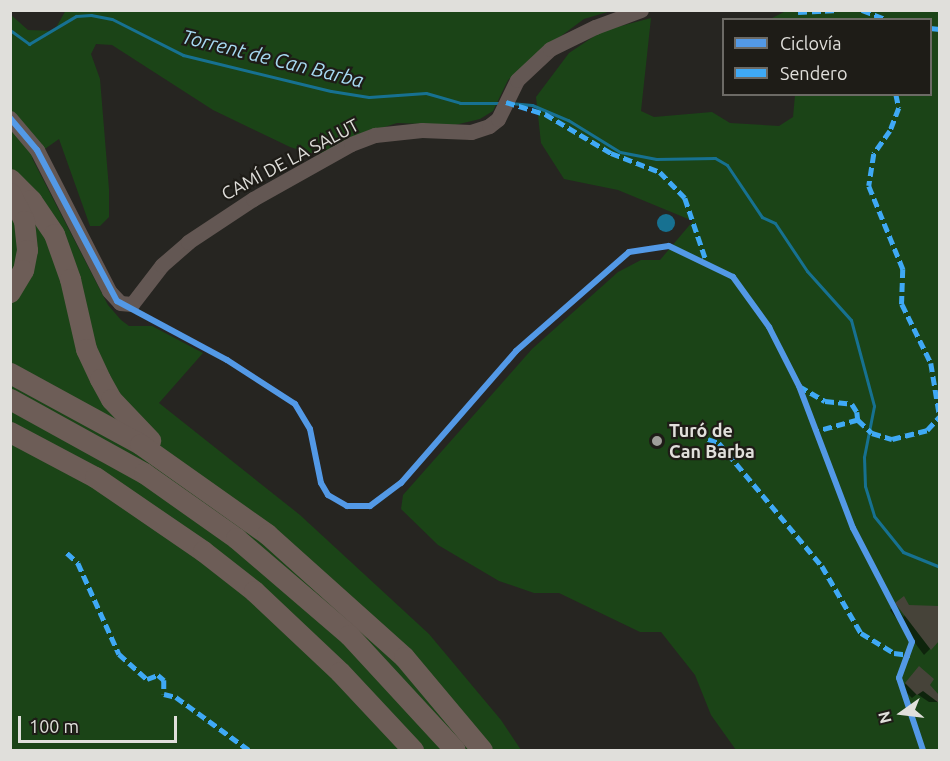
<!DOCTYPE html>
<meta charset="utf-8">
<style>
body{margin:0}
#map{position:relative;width:950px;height:761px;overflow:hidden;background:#262521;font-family:Ubuntu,sans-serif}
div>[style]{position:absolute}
.green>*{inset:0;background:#1b4417}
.water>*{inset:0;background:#177191}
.round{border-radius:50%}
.shadow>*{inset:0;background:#0007}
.stream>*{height:3px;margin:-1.5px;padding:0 1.5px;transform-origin:1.5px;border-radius:1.5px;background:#177191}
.building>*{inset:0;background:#464339}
.minor>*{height:15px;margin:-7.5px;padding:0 7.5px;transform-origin:7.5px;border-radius:7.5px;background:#635753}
.highway>*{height:21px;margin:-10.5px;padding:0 10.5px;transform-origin:10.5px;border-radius:10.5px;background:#6d5d57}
.quiet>*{height:4.5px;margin-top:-2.25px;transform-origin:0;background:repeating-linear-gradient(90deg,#3fa9f5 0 9px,transparent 0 13.5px)}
.cycleway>*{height:6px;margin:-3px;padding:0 3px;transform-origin:3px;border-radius:3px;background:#5399e6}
.dots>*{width:16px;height:16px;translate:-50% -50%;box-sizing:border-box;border:3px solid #1e1c17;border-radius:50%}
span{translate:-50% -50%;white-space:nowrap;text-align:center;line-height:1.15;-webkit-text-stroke:4.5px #1e1c17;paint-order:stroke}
.street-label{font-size:18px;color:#e0dfdb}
.poi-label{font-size:18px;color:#e0dfdb;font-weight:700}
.left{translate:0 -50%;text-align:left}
.water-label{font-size:20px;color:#a6d8f0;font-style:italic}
.frame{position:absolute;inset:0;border:12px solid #e0dfdb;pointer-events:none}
.legend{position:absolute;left:722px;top:18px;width:210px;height:78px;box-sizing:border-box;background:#1e1c17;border:2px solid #6c6a65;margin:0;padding:8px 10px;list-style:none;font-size:18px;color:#e0dfdb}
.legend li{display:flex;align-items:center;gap:12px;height:30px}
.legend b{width:30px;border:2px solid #6c6a65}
.north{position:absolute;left:872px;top:683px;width:60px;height:60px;-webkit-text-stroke:4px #1e1c17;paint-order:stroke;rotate:256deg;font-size:16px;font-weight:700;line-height:24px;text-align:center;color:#e0dfdb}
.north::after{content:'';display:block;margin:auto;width:21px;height:27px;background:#e0dfdb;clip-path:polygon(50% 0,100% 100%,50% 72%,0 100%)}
.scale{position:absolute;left:18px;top:716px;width:159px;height:27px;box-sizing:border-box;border:3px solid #e0dfdb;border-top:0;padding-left:8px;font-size:18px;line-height:21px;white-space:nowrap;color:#e0dfdb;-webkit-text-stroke:4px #1e1c17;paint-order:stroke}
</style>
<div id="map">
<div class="green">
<div style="clip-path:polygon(66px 10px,611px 11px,584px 19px,534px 56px,508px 80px,493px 111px,480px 119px,455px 125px,397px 123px,354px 137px,327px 153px,309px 153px,290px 147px,213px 110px,112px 45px,96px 44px,91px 54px,100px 79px,109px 189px,109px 217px,100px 226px,90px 226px,59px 139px,32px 158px,108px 305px,121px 320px,129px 326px,152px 326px,203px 353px,159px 403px,300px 515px,429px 634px,501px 720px,521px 750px,11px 750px,10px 14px,28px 30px,54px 31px)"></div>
<div style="clip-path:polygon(805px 10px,939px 11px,939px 750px,736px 750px,711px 715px,695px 675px,661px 632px,640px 632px,559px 593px,534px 593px,499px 581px,438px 545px,401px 509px,403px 495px,532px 349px,618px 272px,641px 260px,660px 260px,693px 221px,618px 190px,564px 179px,541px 143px,536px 97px,569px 53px,602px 31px,651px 18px,641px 111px,654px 117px,712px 112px,730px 123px,779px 126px,793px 117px,795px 95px,930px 94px,930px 20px,770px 19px,784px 12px)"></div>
</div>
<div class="water">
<div class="round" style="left:657px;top:214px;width:18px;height:18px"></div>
</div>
<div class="shadow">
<div style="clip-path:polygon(895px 605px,904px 617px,908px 606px,940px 608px,940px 639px,924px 655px,890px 610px)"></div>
<div style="clip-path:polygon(915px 673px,940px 697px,937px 702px,929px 702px,917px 694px,912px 698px,902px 688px)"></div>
</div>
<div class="stream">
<div style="left:10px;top:30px;width:24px;rotate:36deg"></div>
<div style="left:29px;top:44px;width:55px;rotate:-30.8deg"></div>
<div style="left:76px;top:16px;width:15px;rotate:-4deg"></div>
<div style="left:91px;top:15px;width:21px;rotate:11deg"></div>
<div style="left:112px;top:19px;width:80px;rotate:26.9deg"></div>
<div style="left:183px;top:55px;width:152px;rotate:13.7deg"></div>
<div style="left:331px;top:91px;width:38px;rotate:9deg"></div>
<div style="left:369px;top:97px;width:57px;rotate:-4deg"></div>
<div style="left:426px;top:93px;width:35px;rotate:16deg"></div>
<div style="left:460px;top:103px;width:41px"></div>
<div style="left:510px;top:103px;width:22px;rotate:5deg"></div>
<div style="left:532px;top:105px;width:39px;rotate:23deg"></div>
<div style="left:568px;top:120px;width:61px;rotate:31.6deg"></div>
<div style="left:620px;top:152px;width:37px;rotate:11deg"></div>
<div style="left:656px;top:159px;width:59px;rotate:-1deg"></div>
<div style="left:715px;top:158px;width:14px;rotate:30deg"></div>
<div style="left:727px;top:165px;width:63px;rotate:56.1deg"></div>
<div style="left:762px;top:217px;width:14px;rotate:25deg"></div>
<div style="left:775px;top:223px;width:58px;rotate:56.3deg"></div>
<div style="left:807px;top:271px;width:66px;rotate:48.1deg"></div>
<div style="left:851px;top:320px;width:89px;rotate:75deg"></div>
<div style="left:874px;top:406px;width:52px;rotate:101.1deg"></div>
<div style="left:864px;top:457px;width:29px;rotate:88deg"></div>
<div style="left:865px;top:486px;width:31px;rotate:73deg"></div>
<div style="left:874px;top:516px;width:46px;rotate:51.1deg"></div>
<div style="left:903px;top:552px;width:40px;rotate:22deg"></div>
</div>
<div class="building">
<div style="clip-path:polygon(904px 596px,909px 605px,939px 606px,939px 641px,931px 650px,895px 603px)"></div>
<div style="clip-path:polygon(919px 666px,934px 679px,930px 685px,939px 695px,939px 703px,923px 691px,917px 695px,905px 683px)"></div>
</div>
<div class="minor">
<div style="left:10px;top:118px;width:42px;rotate:49.8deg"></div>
<div style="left:37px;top:150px;width:158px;rotate:62.9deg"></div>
<div style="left:109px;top:291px;width:16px;rotate:47deg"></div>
<div style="left:120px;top:303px;width:12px;rotate:5deg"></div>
<div style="left:132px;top:304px;width:49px;rotate:-52.4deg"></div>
<div style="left:162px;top:265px;width:35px;rotate:-41deg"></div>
<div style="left:188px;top:242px;width:78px;rotate:-33.5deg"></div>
<div style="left:253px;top:199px;width:112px;rotate:-29.3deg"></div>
<div style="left:351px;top:144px;width:26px;rotate:-21deg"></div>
<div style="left:375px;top:135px;width:47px;rotate:-6.1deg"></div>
<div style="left:422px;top:130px;width:49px;rotate:2.3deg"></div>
<div style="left:471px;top:132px;width:19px;rotate:-18deg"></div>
<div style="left:489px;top:126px;width:11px;rotate:-38deg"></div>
<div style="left:498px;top:119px;width:43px;rotate:-64deg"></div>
<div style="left:517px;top:80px;width:45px;rotate:-43.2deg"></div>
<div style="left:550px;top:49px;width:50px;rotate:-26.1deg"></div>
<div style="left:595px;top:27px;width:49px;rotate:-20.3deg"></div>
</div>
<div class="highway">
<div style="left:10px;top:179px;width:30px;rotate:45deg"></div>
<div style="left:31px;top:200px;width:41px;rotate:55.9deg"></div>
<div style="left:54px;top:234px;width:48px;rotate:70.4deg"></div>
<div style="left:70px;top:279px;width:72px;rotate:77.1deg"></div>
<div style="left:86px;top:349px;width:33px;rotate:65deg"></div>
<div style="left:100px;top:379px;width:23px;rotate:61deg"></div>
<div style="left:111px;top:399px;width:57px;rotate:46.4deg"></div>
<div style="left:10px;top:193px;width:31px;rotate:63deg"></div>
<div style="left:24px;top:221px;width:29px;rotate:84deg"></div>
<div style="left:27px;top:250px;width:20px;rotate:101deg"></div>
<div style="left:23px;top:270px;width:26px;rotate:121deg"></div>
<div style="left:10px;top:373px;width:148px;rotate:28.6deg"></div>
<div style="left:140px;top:444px;width:156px;rotate:35.3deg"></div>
<div style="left:267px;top:534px;width:184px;rotate:41.9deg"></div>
<div style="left:404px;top:657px;width:121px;rotate:50deg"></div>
<div style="left:10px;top:399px;width:153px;rotate:28.9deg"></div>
<div style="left:144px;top:473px;width:113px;rotate:35.2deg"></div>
<div style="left:236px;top:538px;width:149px;rotate:40.6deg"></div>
<div style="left:349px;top:635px;width:156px;rotate:47.3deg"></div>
<div style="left:10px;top:432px;width:96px;rotate:27.9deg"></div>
<div style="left:95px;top:477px;width:131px;rotate:34.4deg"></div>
<div style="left:203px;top:551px;width:65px;rotate:38.1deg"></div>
<div style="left:254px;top:591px;width:118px;rotate:43.3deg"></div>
<div style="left:340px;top:672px;width:107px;rotate:46.9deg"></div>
</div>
<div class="quiet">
<div style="left:862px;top:10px;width:28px;rotate:21deg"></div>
<div style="left:798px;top:12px;width:40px;rotate:-2.9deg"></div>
<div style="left:930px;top:28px;width:10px;rotate:6deg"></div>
<div style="left:896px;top:94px;width:14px;rotate:78deg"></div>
<div style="left:899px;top:108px;width:25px;rotate:111deg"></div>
<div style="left:890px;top:131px;width:28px;rotate:125deg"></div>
<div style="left:874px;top:154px;width:32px;rotate:99deg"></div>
<div style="left:869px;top:186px;width:90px;rotate:67.7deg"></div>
<div style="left:903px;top:269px;width:35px;rotate:92deg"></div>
<div style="left:902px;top:304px;width:66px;rotate:63.8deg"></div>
<div style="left:931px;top:363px;width:56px;rotate:80.7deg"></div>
<div style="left:506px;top:102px;width:41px;rotate:17.1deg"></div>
<div style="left:545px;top:114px;width:77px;rotate:30.6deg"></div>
<div style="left:611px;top:153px;width:53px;rotate:21.2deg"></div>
<div style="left:660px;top:172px;width:36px;rotate:46deg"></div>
<div style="left:685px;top:198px;width:69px;rotate:71.3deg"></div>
<div style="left:799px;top:386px;width:30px;rotate:30deg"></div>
<div style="left:825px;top:401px;width:27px;rotate:6deg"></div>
<div style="left:852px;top:404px;width:9px;rotate:58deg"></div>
<div style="left:857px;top:412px;width:8px;rotate:83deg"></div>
<div style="left:858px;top:420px;width:41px;rotate:164.6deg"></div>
<div style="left:858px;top:420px;width:19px;rotate:43deg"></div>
<div style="left:872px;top:433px;width:21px;rotate:17deg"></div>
<div style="left:892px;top:439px;width:36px;rotate:-14deg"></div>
<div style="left:927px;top:430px;width:18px;rotate:-47deg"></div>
<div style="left:708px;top:439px;width:12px;rotate:20deg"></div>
<div style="left:719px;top:443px;width:160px;rotate:50.1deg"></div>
<div style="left:822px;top:566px;width:78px;rotate:59.8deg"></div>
<div style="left:861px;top:633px;width:39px;rotate:31deg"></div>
<div style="left:894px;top:653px;width:16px;rotate:7deg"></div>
<div style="left:67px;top:553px;width:15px;rotate:42deg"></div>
<div style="left:78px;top:563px;width:100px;rotate:65.7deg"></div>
<div style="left:119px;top:654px;width:38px;rotate:42deg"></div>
<div style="left:147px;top:679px;width:12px;rotate:-20deg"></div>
<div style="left:158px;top:675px;width:8px;rotate:40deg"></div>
<div style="left:164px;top:680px;width:14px;rotate:90deg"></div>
<div style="left:164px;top:694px;width:12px;rotate:14deg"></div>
<div style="left:176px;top:697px;width:90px;rotate:36deg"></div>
</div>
<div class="cycleway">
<div style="left:10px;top:118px;width:42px;rotate:49.8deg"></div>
<div style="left:37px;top:150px;width:171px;rotate:62.1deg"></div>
<div style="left:117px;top:301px;width:125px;rotate:28.2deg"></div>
<div style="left:227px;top:360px;width:81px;rotate:32.9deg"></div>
<div style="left:295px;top:404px;width:29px;rotate:59deg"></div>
<div style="left:310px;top:429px;width:55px;rotate:78.5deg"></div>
<div style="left:321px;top:483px;width:14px;rotate:60deg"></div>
<div style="left:328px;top:495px;width:22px;rotate:30deg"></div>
<div style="left:347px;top:506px;width:23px"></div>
<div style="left:370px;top:506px;width:39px;rotate:-37deg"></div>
<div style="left:401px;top:483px;width:175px;rotate:-48.9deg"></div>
<div style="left:516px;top:351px;width:150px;rotate:-41.2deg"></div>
<div style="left:629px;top:252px;width:40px;rotate:-8.5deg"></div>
<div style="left:669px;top:246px;width:71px;rotate:25.8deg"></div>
<div style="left:733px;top:277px;width:62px;rotate:54.2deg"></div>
<div style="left:769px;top:327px;width:66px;rotate:63deg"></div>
<div style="left:799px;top:386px;width:152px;rotate:69.2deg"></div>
<div style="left:853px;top:528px;width:128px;rotate:62.6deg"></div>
<div style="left:912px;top:642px;width:38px;rotate:110deg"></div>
<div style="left:899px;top:678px;width:76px;rotate:71.6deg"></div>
</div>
<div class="dots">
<div style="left:657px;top:441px;background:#9f9e9a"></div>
</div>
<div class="street-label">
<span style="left:290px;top:159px;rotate:-28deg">CAMÍ DE LA SALUT</span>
</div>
<div class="poi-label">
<span class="left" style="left:669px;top:441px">Turó de<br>Can Barba</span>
</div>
<div class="water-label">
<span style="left:273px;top:58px;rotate:14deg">Torrent de Can Barba</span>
</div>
<div class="frame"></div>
<ul class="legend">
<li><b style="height:8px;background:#5399e6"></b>Ciclovía</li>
<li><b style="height:8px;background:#3fa9f5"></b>Sendero</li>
</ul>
<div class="north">N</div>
<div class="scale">100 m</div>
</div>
